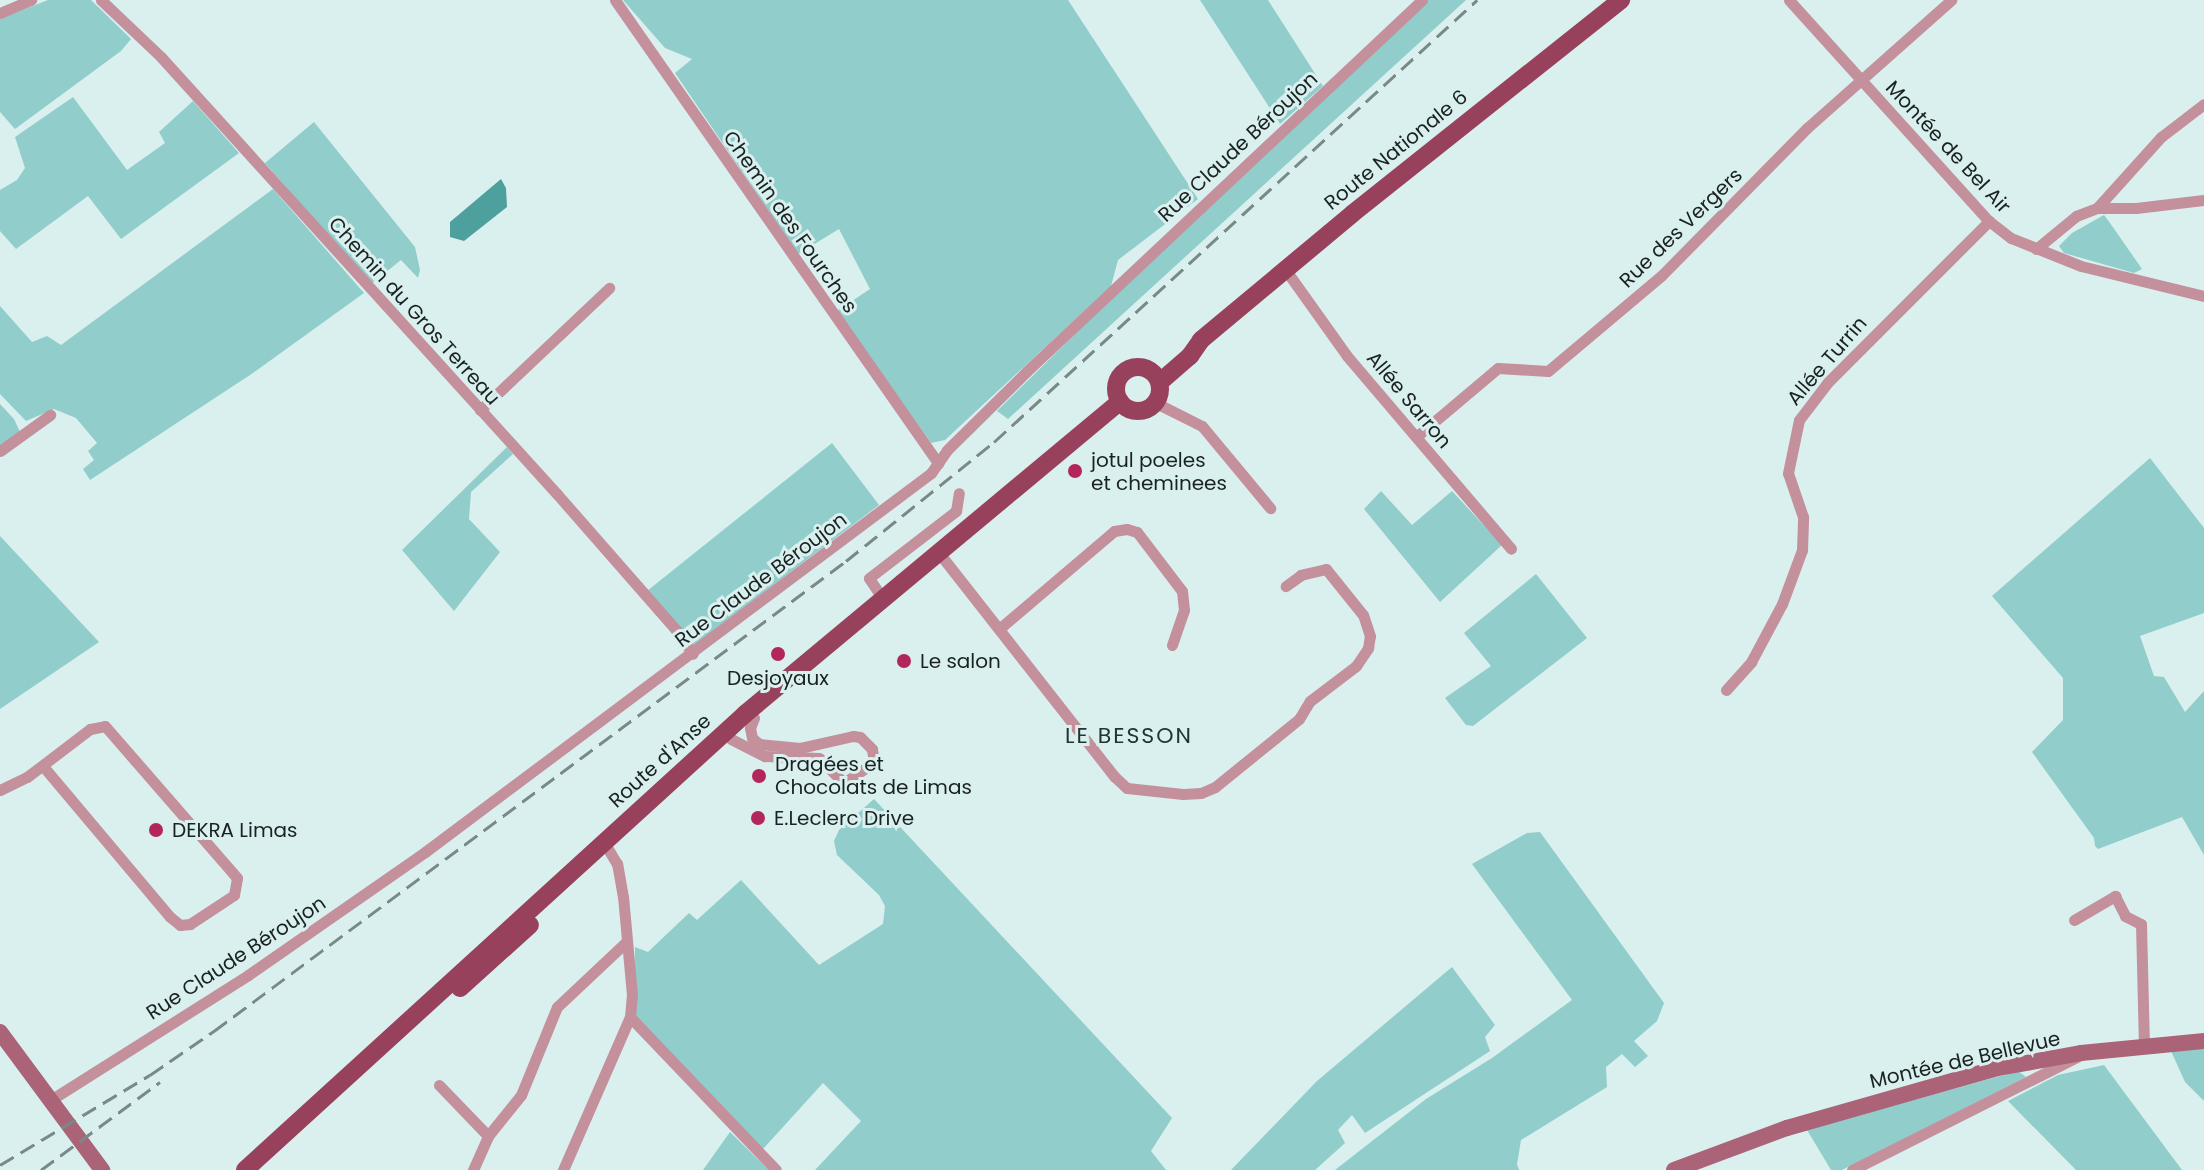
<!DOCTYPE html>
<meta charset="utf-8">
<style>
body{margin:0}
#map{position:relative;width:2204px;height:1170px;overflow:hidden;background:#d9f0ef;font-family:Poppins,sans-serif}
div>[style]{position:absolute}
.green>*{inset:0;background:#90cdcb}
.water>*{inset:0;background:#4ea09e}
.minor>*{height:11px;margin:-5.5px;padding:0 5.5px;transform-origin:5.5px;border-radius:5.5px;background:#c3909c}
.secondary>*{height:16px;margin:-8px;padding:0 8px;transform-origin:8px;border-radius:8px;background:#ab6377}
.primary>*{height:18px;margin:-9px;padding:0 9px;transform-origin:9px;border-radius:9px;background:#98415c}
.primary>.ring{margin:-9px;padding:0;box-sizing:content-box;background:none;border:18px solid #98415c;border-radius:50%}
.rail>*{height:3px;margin-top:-1.5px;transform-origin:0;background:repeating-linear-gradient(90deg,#798988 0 16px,transparent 0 24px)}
.dots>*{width:22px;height:22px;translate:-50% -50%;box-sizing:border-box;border:4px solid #d9f0ef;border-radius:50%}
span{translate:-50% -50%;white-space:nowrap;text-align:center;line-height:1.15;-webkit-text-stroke:6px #d9f0ef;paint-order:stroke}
.street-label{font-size:20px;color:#192221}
.poi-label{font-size:20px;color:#192221}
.left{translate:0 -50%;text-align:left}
.neighbourhood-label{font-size:22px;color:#213433;letter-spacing:2px}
</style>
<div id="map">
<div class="green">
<div style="clip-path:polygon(48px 0,91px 0,131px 39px,121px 51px,15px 129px,0 112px,0 19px)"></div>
<div style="clip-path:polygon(623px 0,1068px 0,1198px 199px,1118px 260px,1111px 286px,945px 440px,931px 443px,837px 311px,870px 289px,839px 229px,798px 254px,675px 73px,692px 59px,665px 48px)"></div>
<div style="clip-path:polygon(1200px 0,1268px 0,1323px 86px,1280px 124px)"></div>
<div style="clip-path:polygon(1427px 0,1466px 0,1008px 419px,997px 411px,1212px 199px)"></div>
<div style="clip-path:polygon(73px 97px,127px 170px,165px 143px,159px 132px,193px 101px,239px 153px,121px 239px,88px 196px,16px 249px,0 231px,0 190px,17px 180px,25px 168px,15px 137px)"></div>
<div style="clip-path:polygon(314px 122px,415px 247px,420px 270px,418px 278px,401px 260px,371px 284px,265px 163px)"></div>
<div style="clip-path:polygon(273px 189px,364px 293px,253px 373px,90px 480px,83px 469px,94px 460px,88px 451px,97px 443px,76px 418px,54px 409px,26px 421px,0 394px,0 306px,32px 342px,47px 336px,61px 345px)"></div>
<div style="clip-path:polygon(2104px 215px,2110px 223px,2142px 269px,2134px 273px,2064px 253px,2059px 246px,2072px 233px)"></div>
<div style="clip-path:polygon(0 404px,14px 419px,20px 432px,0 446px)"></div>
<div style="clip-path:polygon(832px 443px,879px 505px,693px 646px,647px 591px)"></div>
<div style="clip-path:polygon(507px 447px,513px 454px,471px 492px,469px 519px,500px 552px,454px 611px,402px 550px)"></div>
<div style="clip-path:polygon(2150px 458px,2204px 528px,2204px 613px,2140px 636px,2154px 676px,2164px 677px,2185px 712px,2204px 691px,2204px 855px,2182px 817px,2098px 849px,2095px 846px,2094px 838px,2032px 752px,2063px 720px,2063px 678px,1992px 596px)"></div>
<div style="clip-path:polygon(1381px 491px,1412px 525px,1452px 491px,1502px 545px,1440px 602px,1364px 509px)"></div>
<div style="clip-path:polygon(0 536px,99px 642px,0 709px)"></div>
<div style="clip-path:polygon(1536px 574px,1587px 638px,1473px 726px,1466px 725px,1445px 698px,1491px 666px,1464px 633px)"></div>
<div style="clip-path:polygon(874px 799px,1172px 1118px,1151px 1151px,1166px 1170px,815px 1170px,861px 1121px,823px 1083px,763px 1149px,635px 1021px,635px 947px,648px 952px,689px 913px,697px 920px,741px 880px,819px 965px,883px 924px,885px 906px,879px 895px,837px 855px,834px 841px,839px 830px)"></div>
<div style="clip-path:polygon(1540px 832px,1664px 1003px,1657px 1021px,1634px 1041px,1648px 1056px,1635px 1067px,1622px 1054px,1606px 1067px,1607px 1087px,1521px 1140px,1517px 1164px,1519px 1170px,1335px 1170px,1426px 1099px,1492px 1058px,1572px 1000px,1472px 864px,1527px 833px)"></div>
<div style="clip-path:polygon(1452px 967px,1495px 1025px,1485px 1037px,1490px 1051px,1365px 1133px,1352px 1115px,1338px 1130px,1345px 1143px,1315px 1170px,1231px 1170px,1317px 1081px)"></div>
<div style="clip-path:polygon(2204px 1047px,2204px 1101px,2185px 1082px,2171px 1051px)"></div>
<div style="clip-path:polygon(2104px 1065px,2182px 1170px,2076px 1170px,2008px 1101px,2058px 1075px)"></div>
<div style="clip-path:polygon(2018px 1071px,2026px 1077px,1842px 1170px,1831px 1170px,1807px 1130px)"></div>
<div style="clip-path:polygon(730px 1132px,769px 1170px,703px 1170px)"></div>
</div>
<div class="water">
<div style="clip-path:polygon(501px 179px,506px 188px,507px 207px,464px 241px,450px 237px,450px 222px)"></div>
</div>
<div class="minor">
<div style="left:101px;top:0;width:83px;rotate:43.5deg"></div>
<div style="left:161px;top:57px;width:590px;rotate:47.82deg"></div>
<div style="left:557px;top:494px;width:181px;rotate:48.8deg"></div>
<div style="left:676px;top:630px;width:29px;rotate:55deg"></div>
<div style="left:615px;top:0;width:565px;rotate:55.1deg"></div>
<div style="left:1789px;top:0;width:298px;rotate:47.9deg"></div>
<div style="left:1989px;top:221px;width:28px;rotate:38deg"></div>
<div style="left:2011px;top:238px;width:75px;rotate:21.8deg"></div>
<div style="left:2081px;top:266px;width:127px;rotate:13.7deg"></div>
<div style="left:0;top:13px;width:34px;rotate:-23deg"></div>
<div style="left:2097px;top:208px;width:39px"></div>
<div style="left:2136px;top:208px;width:68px;rotate:-6.7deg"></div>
<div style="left:2036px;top:249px;width:52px;rotate:-39.5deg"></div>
<div style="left:2076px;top:216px;width:22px;rotate:-21deg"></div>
<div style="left:2097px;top:208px;width:96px;rotate:-48deg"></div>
<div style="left:2161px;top:137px;width:54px;rotate:-37.5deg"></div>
<div style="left:1285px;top:269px;width:107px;rotate:54.5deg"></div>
<div style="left:1347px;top:356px;width:253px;rotate:49.6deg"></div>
<div style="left:1156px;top:403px;width:51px;rotate:26.6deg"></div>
<div style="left:1202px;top:426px;width:107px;rotate:50.3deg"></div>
<div style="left:480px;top:410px;width:178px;rotate:-43.4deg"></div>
<div style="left:1416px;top:437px;width:107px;rotate:-40.1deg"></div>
<div style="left:1498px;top:368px;width:50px;rotate:3.4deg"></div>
<div style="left:1548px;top:371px;width:148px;rotate:-40.1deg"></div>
<div style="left:1661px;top:276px;width:208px;rotate:-45.4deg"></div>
<div style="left:1807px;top:128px;width:193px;rotate:-41.6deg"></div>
<div style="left:0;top:451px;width:62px;rotate:-35.8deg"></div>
<div style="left:943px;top:558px;width:278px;rotate:51.9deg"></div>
<div style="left:1115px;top:777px;width:16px;rotate:43deg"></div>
<div style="left:1127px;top:788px;width:56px;rotate:6.1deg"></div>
<div style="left:1183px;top:794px;width:18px;rotate:-3deg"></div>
<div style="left:1201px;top:793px;width:15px;rotate:-23deg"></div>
<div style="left:1215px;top:787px;width:108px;rotate:-39deg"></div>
<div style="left:1299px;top:719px;width:21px;rotate:-59deg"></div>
<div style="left:1310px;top:701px;width:58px;rotate:-37.3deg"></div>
<div style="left:1356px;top:666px;width:22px;rotate:-56deg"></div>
<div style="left:1368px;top:648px;width:12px;rotate:-81deg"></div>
<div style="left:1370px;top:636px;width:22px;rotate:-108deg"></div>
<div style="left:1363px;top:615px;width:59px;rotate:-128.8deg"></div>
<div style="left:1326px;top:569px;width:26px;rotate:167deg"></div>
<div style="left:1301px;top:575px;width:19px;rotate:144deg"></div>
<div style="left:883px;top:599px;width:25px;rotate:-124deg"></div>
<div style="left:869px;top:578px;width:110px;rotate:-37.6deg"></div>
<div style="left:956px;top:511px;width:18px;rotate:-81deg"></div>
<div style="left:999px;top:629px;width:151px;rotate:-40.4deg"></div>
<div style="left:1114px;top:531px;width:13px;rotate:-9deg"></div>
<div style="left:1127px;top:529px;width:10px;rotate:17deg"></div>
<div style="left:1137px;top:532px;width:74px;rotate:52.7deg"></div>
<div style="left:1182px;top:591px;width:19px;rotate:84deg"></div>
<div style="left:1184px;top:610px;width:37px;rotate:109deg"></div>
<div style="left:1726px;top:690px;width:38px;rotate:-48deg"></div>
<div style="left:1751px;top:662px;width:66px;rotate:-61.9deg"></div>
<div style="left:1782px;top:604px;width:58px;rotate:-69.7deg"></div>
<div style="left:1802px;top:550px;width:33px;rotate:-88deg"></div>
<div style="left:1803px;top:517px;width:46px;rotate:-108.8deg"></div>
<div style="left:1788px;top:473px;width:54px;rotate:-78.3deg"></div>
<div style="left:1799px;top:420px;width:48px;rotate:-52.7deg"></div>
<div style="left:1828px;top:382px;width:228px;rotate:-45deg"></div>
<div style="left:731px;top:739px;width:38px;rotate:27deg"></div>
<div style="left:765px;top:756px;width:54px;rotate:2.1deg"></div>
<div style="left:819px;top:758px;width:35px;rotate:45deg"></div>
<div style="left:844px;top:783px;width:37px;rotate:-35deg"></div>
<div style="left:874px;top:762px;width:13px;rotate:-99deg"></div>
<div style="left:872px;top:749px;width:17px;rotate:-135deg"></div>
<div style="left:860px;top:737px;width:7px;rotate:-172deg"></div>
<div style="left:853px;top:736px;width:54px;rotate:167.2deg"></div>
<div style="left:800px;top:748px;width:41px;rotate:-174.4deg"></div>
<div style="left:759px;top:744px;width:9px;rotate:-139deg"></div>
<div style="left:752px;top:738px;width:10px;rotate:-101deg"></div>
<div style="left:750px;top:728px;width:11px;rotate:-68deg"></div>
<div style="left:0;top:790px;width:30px;rotate:-26deg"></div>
<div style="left:27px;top:777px;width:79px;rotate:-37.3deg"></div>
<div style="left:90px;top:729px;width:15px;rotate:-11deg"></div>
<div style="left:105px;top:726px;width:194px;rotate:49deg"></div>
<div style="left:232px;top:872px;width:8px;rotate:50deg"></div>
<div style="left:237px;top:878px;width:17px;rotate:100deg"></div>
<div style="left:234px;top:895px;width:53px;rotate:146.6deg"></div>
<div style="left:190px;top:924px;width:10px;rotate:174deg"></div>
<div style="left:180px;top:925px;width:13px;rotate:-141deg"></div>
<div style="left:170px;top:917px;width:197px;rotate:-130.1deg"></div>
<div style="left:2074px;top:920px;width:48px;rotate:-30.3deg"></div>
<div style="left:2115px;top:896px;width:22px;rotate:63deg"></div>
<div style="left:2125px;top:916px;width:18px;rotate:27deg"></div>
<div style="left:2141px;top:924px;width:123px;rotate:88.6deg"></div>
<div style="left:630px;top:1017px;width:211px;rotate:46.3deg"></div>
<div style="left:439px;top:1085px;width:71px;rotate:46.1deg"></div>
<div style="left:49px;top:1101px;width:236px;rotate:-32.3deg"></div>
<div style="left:248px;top:975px;width:216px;rotate:-34.8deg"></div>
<div style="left:425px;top:852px;width:632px;rotate:-36.83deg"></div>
<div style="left:931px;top:473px;width:28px;rotate:-55deg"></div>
<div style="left:947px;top:450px;width:112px;rotate:-44.6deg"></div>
<div style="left:1027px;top:371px;width:542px;rotate:-43.21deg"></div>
<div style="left:473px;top:1170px;width:37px;rotate:-66deg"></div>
<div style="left:488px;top:1136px;width:53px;rotate:-51.2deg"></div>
<div style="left:521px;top:1095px;width:95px;rotate:-67.8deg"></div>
<div style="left:557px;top:1007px;width:96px;rotate:-43.3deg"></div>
<div style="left:563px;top:1170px;width:167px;rotate:-66.4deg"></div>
<div style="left:630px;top:1017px;width:22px;rotate:-85deg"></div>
<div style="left:632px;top:995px;width:98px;rotate:-95.2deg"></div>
<div style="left:623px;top:897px;width:34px;rotate:-100deg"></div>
<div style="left:617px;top:864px;width:17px;rotate:-121deg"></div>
<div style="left:1852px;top:1170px;width:252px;rotate:-26.7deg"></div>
</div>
<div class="secondary">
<div style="left:0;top:1032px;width:172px;rotate:53.5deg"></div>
<div style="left:1674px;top:1170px;width:121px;rotate:-20.4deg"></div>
<div style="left:1787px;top:1128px;width:219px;rotate:-15.9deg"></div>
<div style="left:1998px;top:1068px;width:84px;rotate:-10.2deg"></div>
<div style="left:2081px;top:1053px;width:124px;rotate:-5.6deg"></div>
</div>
<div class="primary">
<div class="ring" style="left:1116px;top:367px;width:26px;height:26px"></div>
<div style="left:1160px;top:382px;width:40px;rotate:-41deg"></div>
<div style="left:1190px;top:356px;width:19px;rotate:-55deg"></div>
<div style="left:1201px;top:340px;width:197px;rotate:-39.8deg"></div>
<div style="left:1352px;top:214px;width:344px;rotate:-38.5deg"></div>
<div style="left:460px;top:988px;width:94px;rotate:-42deg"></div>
<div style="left:245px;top:1170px;width:677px;rotate:-42.36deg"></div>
<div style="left:745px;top:714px;width:488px;rotate:-39.8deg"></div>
</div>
<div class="rail">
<div style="left:0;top:1165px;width:175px;rotate:-31deg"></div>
<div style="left:150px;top:1075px;width:78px;rotate:-34.5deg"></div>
<div style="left:214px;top:1031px;width:788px;rotate:-36.64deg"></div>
<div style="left:846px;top:561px;width:190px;rotate:-38.8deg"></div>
<div style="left:994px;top:442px;width:655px;rotate:-42.46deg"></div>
<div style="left:41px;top:1170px;width:148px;rotate:-36.5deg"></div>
</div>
<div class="dots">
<div style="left:1075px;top:471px;background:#b3255d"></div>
<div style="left:778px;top:654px;background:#b3255d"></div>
<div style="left:904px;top:661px;background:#b3255d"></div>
<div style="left:759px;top:776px;background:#b3255d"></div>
<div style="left:758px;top:818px;background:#b3255d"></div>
<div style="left:156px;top:830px;background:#b3255d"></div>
</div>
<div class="street-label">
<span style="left:1238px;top:147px;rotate:-43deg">Rue Claude Béroujon</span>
<span style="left:1948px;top:147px;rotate:47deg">Montée de Bel Air</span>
<span style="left:1396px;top:150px;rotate:-39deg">Route Nationale 6</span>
<span style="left:790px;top:222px;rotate:55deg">Chemin des Fourches</span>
<span style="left:1681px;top:228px;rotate:-44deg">Rue des Vergers</span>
<span style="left:414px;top:311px;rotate:48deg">Chemin du Gros Terreau</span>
<span style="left:1827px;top:361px;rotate:-49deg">Allée Turrin</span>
<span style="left:1409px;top:400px;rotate:50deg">Allée Sarron</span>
<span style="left:761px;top:580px;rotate:-37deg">Rue Claude Béroujon</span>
<span style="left:660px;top:761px;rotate:-42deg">Route d'Anse</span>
<span style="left:236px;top:958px;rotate:-33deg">Rue Claude Béroujon</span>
<span style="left:1965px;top:1060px;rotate:-13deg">Montée de Bellevue</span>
</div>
<div class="poi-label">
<span class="left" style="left:1091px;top:472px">jotul poeles<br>et cheminees</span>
<span class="left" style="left:920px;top:661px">Le salon</span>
<span style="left:778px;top:678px">Desjoyaux</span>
<span class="left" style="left:775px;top:776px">Dragées et<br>Chocolats de Limas</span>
<span class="left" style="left:774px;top:818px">E.Leclerc Drive</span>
<span class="left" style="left:172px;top:830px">DEKRA Limas</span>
</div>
<div class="neighbourhood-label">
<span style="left:1129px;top:736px">LE BESSON</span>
</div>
</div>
